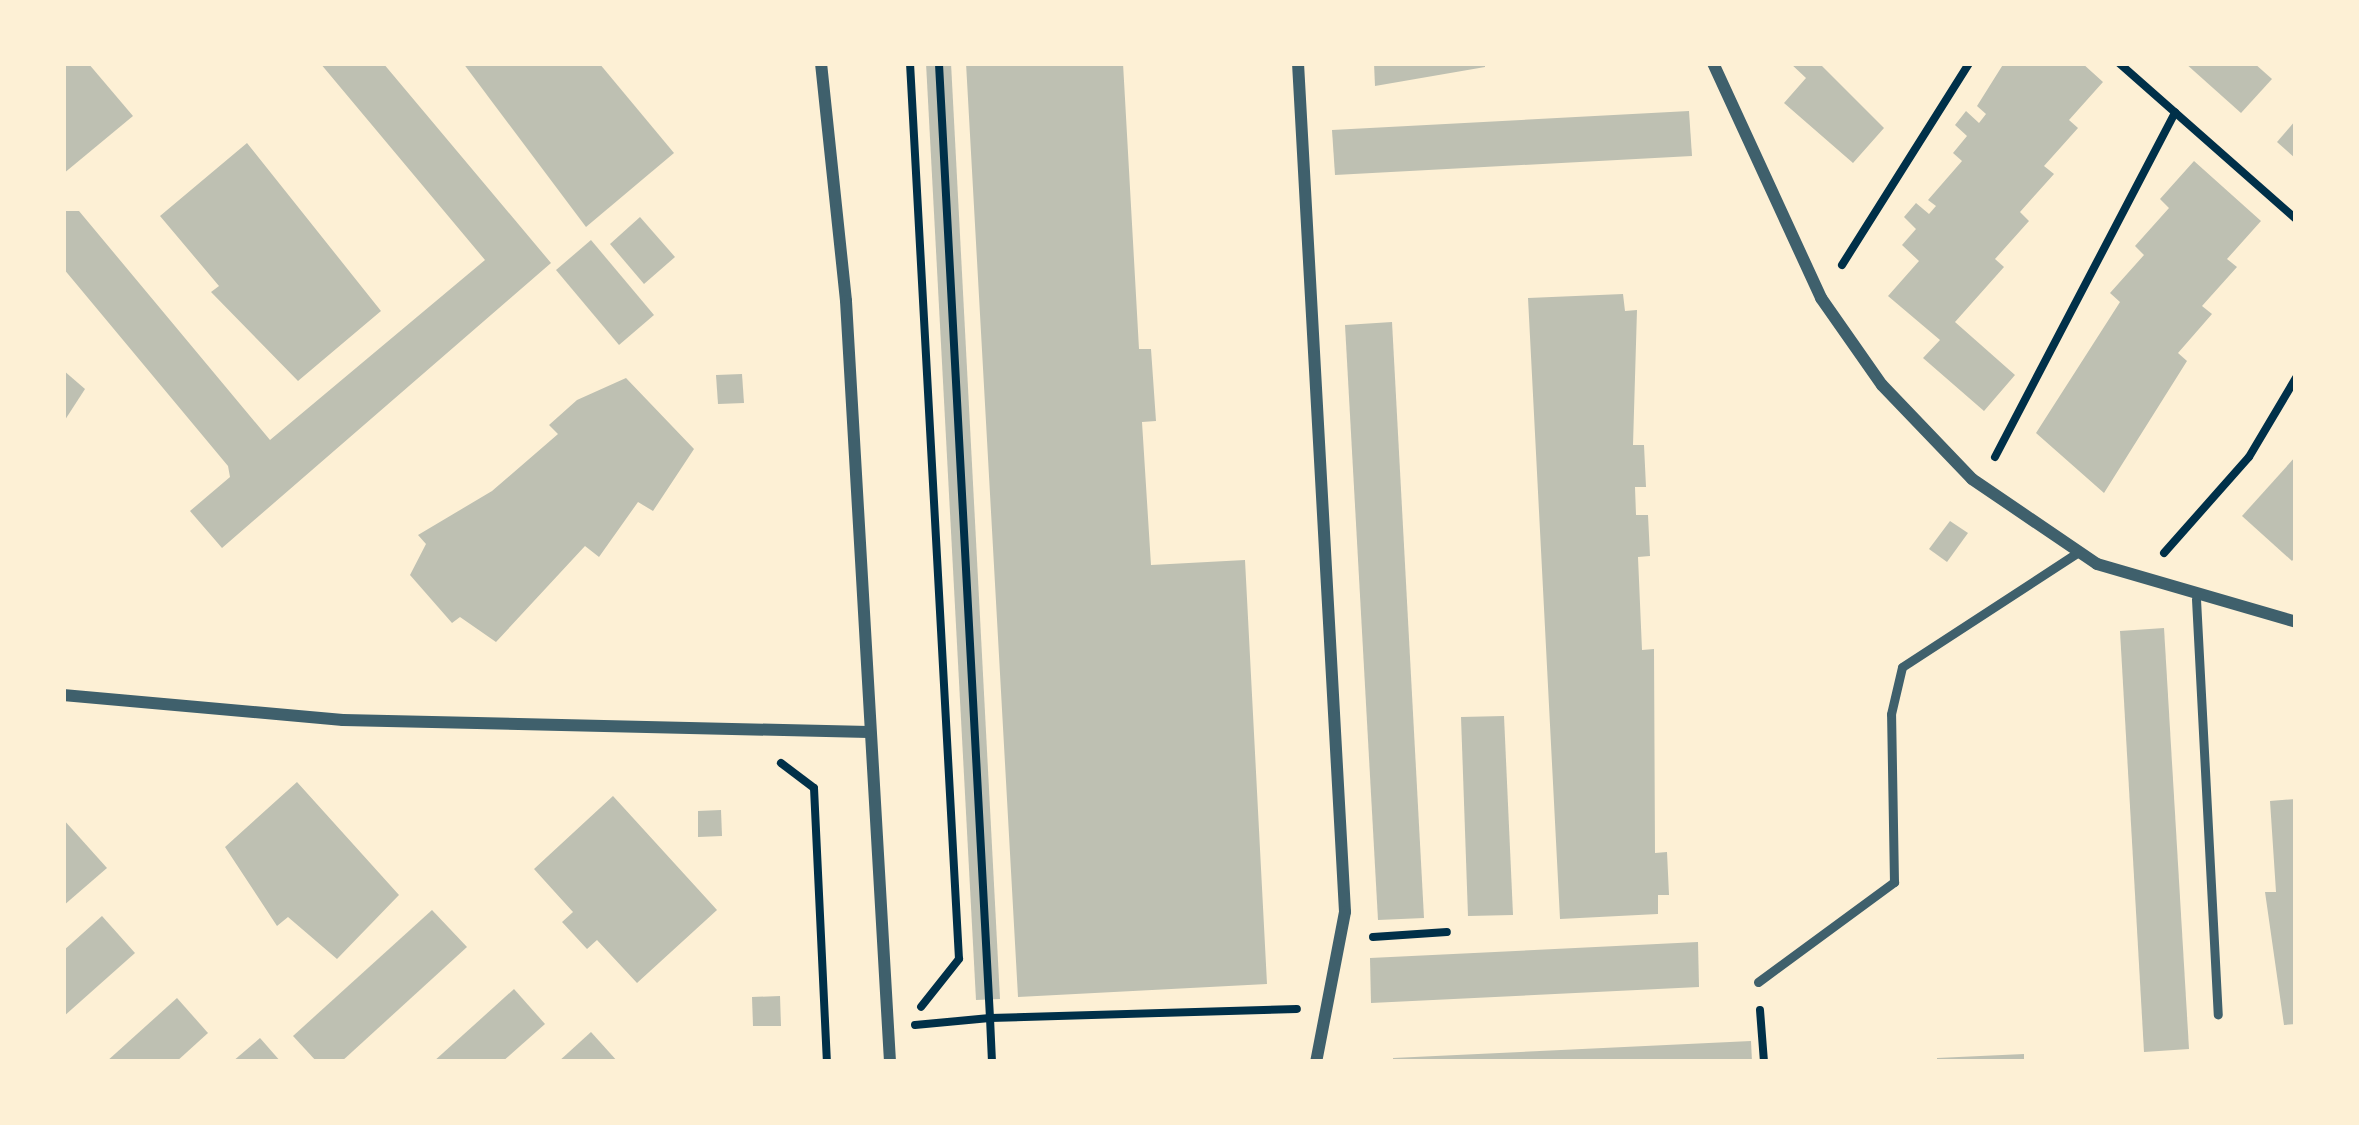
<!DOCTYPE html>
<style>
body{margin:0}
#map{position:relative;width:2359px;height:1125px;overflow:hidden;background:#fdf0d5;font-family:Signika,sans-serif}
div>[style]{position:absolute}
.building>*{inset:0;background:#bec0b2}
.path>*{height:8px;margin:-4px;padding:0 4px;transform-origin:4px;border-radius:4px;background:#003049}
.service>*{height:9px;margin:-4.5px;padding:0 4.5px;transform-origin:4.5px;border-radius:4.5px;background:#3f606c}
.minor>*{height:12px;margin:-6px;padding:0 6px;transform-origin:6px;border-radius:6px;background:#3f606c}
span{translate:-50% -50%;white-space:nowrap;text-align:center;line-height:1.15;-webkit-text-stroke:9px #fdf0d5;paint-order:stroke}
.frame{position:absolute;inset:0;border:66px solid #fdf0d5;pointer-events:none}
</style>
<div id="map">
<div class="building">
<div style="clip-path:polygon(63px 63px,88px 63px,133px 116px,63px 174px)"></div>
<div style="clip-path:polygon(320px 63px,383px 63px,551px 263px,222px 548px,190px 511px,230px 477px,228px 466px,63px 268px,63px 211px,79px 211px,270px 440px,485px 260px)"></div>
<div style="clip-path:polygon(463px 63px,599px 63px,674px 153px,586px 227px)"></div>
<div style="clip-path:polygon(926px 63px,951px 63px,1000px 999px,976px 1000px)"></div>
<div style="clip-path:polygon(966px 63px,1123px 63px,1139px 349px,1151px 349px,1156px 421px,1142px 422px,1151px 565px,1245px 560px,1267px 984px,1018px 997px)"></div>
<div style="clip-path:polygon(1374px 63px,1485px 63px,1485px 67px,1375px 86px)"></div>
<div style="clip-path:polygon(1790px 63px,1819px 63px,1884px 128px,1853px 163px,1784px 103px,1806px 78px)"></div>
<div style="clip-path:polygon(2004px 63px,2082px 63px,2103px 82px,2069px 120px,2078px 128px,2044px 166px,2054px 174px,2020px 212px,2029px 221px,1995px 259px,2004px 267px,1955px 322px,2015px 375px,1984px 411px,1923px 358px,1940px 340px,1888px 296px,1919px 261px,1902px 245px,1916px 229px,1904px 217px,1916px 203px,1929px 214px,1936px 206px,1928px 200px,1962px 161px,1953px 153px,1967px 136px,1955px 125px,1966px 111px,1979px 123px,1986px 114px,1977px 106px)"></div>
<div style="clip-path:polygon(2185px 63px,2254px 63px,2272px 79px,2241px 113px)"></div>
<div style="clip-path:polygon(1689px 111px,1692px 156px,1335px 175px,1332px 130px)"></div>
<div style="clip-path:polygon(2296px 120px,2296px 159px,2277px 142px)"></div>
<div style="clip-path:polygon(247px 143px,381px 311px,298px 381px,211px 292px,219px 286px,160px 216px)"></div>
<div style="clip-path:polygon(2194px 161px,2261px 221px,2227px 259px,2237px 267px,2202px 306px,2212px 314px,2178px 353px,2187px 361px,2104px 493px,2036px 433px,2120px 302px,2110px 293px,2144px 255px,2135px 246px,2169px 208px,2160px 199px)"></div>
<div style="clip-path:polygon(640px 217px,675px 257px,644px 284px,610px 244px)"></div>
<div style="clip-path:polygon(591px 240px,654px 315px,619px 345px,556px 270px)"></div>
<div style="clip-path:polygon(1623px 294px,1625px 311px,1637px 310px,1633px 445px,1644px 445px,1646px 487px,1635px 487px,1636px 515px,1648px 515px,1650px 556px,1638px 557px,1642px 650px,1654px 649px,1655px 853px,1667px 852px,1669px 895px,1658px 895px,1658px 914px,1560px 919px,1528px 298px)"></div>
<div style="clip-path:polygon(1392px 322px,1424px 918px,1378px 920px,1345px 325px)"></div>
<div style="clip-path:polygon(63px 370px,85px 389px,63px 423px)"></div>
<div style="clip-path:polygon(742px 374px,744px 403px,718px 404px,716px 375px)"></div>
<div style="clip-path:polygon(626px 378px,694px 449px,653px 511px,638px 502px,599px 557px,585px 546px,496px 642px,460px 617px,452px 623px,410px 575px,426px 544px,418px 535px,492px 491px,558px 434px,549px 425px,577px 400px)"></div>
<div style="clip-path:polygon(2296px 456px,2296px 556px,2292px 561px,2242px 516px)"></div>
<div style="clip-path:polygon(1950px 521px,1968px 533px,1947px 562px,1929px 549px)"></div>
<div style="clip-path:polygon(2164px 628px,2189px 1049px,2144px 1052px,2120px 631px)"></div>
<div style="clip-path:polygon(1504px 716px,1513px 915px,1468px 916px,1461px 717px)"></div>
<div style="clip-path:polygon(297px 782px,399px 895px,337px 959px,288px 917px,277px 926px,225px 847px)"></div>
<div style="clip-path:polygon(613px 796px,717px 910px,637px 983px,597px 940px,587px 949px,562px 922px,573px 912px,534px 869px)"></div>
<div style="clip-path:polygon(2296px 799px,2296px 1024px,2284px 1025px,2265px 892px,2276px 892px,2270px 801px)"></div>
<div style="clip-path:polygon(721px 810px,722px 836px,698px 837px,698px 811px)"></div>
<div style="clip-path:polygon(63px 819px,107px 868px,63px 906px)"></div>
<div style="clip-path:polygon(432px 910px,467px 947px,341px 1062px,317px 1062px,293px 1036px)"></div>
<div style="clip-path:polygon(102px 916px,135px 953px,63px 1017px,63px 951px)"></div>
<div style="clip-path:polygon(1698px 942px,1699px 987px,1371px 1003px,1370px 958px)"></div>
<div style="clip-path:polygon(514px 989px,545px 1024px,502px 1062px,433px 1062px)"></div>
<div style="clip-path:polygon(780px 996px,781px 1026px,753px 1026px,752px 997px)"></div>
<div style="clip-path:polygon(177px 998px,208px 1033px,176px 1062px,106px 1062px)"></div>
<div style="clip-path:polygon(591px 1032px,618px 1062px,558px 1062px)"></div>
<div style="clip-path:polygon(260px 1038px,281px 1062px,232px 1062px)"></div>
<div style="clip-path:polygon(1751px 1041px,1752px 1062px,1393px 1062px,1393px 1058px)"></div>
<div style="clip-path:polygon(2024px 1054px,2024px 1062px,1937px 1062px,1937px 1058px)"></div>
</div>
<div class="path">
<div style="left:910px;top:63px;width:897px;rotate:86.87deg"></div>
<div style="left:959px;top:959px;width:61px;rotate:128.4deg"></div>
<div style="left:2119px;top:63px;width:236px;rotate:41.4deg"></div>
<div style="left:1842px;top:265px;width:239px;rotate:-57.8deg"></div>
<div style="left:1995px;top:457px;width:389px;rotate:-62.4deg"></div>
<div style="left:2164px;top:553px;width:128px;rotate:-48.5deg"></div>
<div style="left:2249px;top:457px;width:92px;rotate:-59.3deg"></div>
<div style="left:781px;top:763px;width:41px;rotate:37.1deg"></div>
<div style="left:814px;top:788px;width:274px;rotate:87.3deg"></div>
<div style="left:1373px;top:937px;width:74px;rotate:-3.9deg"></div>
<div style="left:1760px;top:1010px;width:52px;rotate:85.6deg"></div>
<div style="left:915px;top:1025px;width:75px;rotate:-5.3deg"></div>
<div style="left:990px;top:1018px;width:956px;rotate:-93.06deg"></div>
<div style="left:992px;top:1062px;width:44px;rotate:-92.6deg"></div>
<div style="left:990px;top:1018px;width:307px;rotate:-1.7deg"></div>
</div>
<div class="service">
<div style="left:2196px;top:599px;width:416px;rotate:87deg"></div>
<div style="left:1758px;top:982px;width:169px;rotate:-36.3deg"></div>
<div style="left:1894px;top:882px;width:168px;rotate:-91deg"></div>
<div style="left:1891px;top:714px;width:48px;rotate:-76.8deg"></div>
<div style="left:1902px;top:667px;width:209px;rotate:-33.1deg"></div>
</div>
<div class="minor">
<div style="left:821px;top:63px;width:239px;rotate:84deg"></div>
<div style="left:846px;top:301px;width:762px;rotate:86.69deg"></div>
<div style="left:1298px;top:63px;width:850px;rotate:86.83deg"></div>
<div style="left:1345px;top:912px;width:153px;rotate:100.9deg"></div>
<div style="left:1713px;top:63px;width:259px;rotate:65.3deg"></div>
<div style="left:1821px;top:298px;width:106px;rotate:55deg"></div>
<div style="left:1882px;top:385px;width:130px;rotate:46.2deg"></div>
<div style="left:1972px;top:479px;width:151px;rotate:34.2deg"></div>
<div style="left:2097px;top:564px;width:207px;rotate:16.2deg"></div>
<div style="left:63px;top:695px;width:281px;rotate:5.1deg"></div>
<div style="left:343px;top:720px;width:526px;rotate:1.31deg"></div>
</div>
<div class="frame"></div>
</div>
